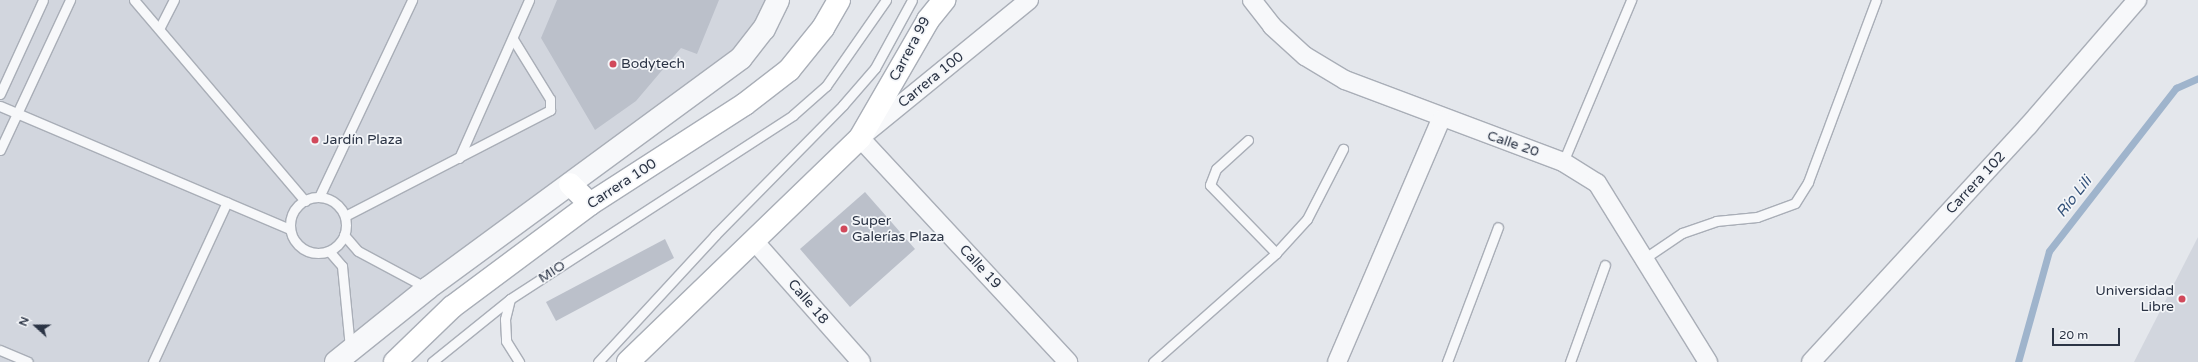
<!DOCTYPE html>
<meta charset="utf-8">
<style>
body{margin:0}
#map{position:relative;width:2198px;height:362px;overflow:hidden;background:#e4e7ec;font-family:"Varela Round",sans-serif}
div>[style]{position:absolute}
.built>*{inset:0;background:#d2d6de}
.stream>*{height:7px;margin:-3.5px;padding:0 3.5px;transform-origin:3.5px;border-radius:3.5px;background:#9fb4cc}
.building>*{inset:0;background:#bbc0ca}
.roads{filter:drop-shadow(1px 0 #a9aeb7) drop-shadow(-1px 0 #a9aeb7) drop-shadow(0 1px #a9aeb7) drop-shadow(0 -1px #a9aeb7)}
.service>*{height:9px;margin:-4.5px;padding:0 4.5px;transform-origin:4.5px;border-radius:4.5px;background:#f7f8fa}
.service>.ring{margin:-4.5px;padding:0;box-sizing:content-box;background:none;border:9px solid #f7f8fa;border-radius:50%}
.minor>*{height:18px;margin:-9px;padding:0 9px;transform-origin:9px;border-radius:9px;background:#f7f8fa}
.tertiary>*{height:22px;margin:-11px;padding:0 11px;transform-origin:11px;border-radius:11px;background:#f7f8fa}
.secondary>*{height:22px;margin:-11px;padding:0 11px;transform-origin:11px;border-radius:11px;background:#fff}
.primary>*{height:22px;margin:-11px;padding:0 11px;transform-origin:11px;border-radius:11px;background:#fff}
.dots>*{width:11px;height:11px;translate:-50% -50%;box-sizing:border-box;border:2px solid #f4f6f9;border-radius:50%}
span{translate:-50% -50%;white-space:nowrap;text-align:center;line-height:1.15;-webkit-text-stroke:3.5px #f4f6f9;paint-order:stroke}
.street-label{font-size:14px;color:#2b3445}
.poi-label{font-size:14px;color:#2b3445}
.left{translate:0 -50%;text-align:left}
.right{translate:-100% -50%;text-align:right}
.water-label{font-size:15px;color:#34527a;font-style:italic}
.north{position:absolute;left:16px;top:306px;width:40px;height:40px;-webkit-text-stroke:3px #f4f6f9;paint-order:stroke;rotate:291deg;font-size:11px;font-weight:700;line-height:16px;text-align:center;color:#2b3445}
.north::after{content:'';display:block;margin:auto;width:14px;height:18px;background:#2b3445;clip-path:polygon(50% 0,100% 100%,50% 72%,0 100%)}
.scale{position:absolute;left:2052px;top:328px;width:68px;height:18px;box-sizing:border-box;border:2px solid #2b3445;border-top:0;padding-left:5px;font-size:12px;line-height:14px;white-space:nowrap;color:#2b3445;-webkit-text-stroke:3px #f4f6f9;paint-order:stroke}
</style>
<div id="map">
<div class="built">
<div style="clip-path:polygon(0 0,778px 0,764px 29px,336px 362px,0 362px)"></div>
<div style="clip-path:polygon(2198px 237px,2198px 362px,2134px 362px)"></div>
</div>
<div class="stream">
<div style="left:2018px;top:362px;width:115px;rotate:-74.4deg"></div>
<div style="left:2049px;top:251px;width:207px;rotate:-52.1deg"></div>
<div style="left:2176px;top:88px;width:24px;rotate:-24deg"></div>
</div>
<div class="building">
<div style="clip-path:polygon(557px 0,719px 0,697px 54px,681px 48px,636px 101px,595px 130px,541px 38px)"></div>
<div style="clip-path:polygon(865px 192px,915px 249px,850px 307px,800px 249px)"></div>
<div style="clip-path:polygon(665px 239px,674px 258px,556px 321px,546px 302px)"></div>
</div>
<div class="roads">
<div class="service">
<div style="left:134px;top:0;width:264px;rotate:49.6deg"></div>
<div style="left:159px;top:29px;width:33px;rotate:-63deg"></div>
<div style="left:0;top:94px;width:103px;rotate:-65.4deg"></div>
<div style="left:0;top:106px;width:315px;rotate:23deg"></div>
<div style="left:1248px;top:140px;width:43px;rotate:137.8deg"></div>
<div style="left:1216px;top:169px;width:17px;rotate:111deg"></div>
<div style="left:1210px;top:185px;width:95px;rotate:45.9deg"></div>
<div style="left:0;top:150px;width:166px;rotate:-65deg"></div>
<div style="left:459px;top:158px;width:173px;rotate:-66.1deg"></div>
<div style="left:1563px;top:162px;width:176px;rotate:-67.2deg"></div>
<div style="left:319px;top:197px;width:218px;rotate:-64.7deg"></div>
<div class="ring" style="left:290px;top:197px;width:47px;height:47px"></div>
<div style="left:345px;top:216px;width:231px;rotate:-27.3deg"></div>
<div style="left:550px;top:110px;width:11px;rotate:-90deg"></div>
<div style="left:550px;top:99px;width:70px;rotate:-121.7deg"></div>
<div style="left:344px;top:235px;width:21px;rotate:49deg"></div>
<div style="left:358px;top:251px;width:78px;rotate:28.2deg"></div>
<div style="left:329px;top:251px;width:20px;rotate:49deg"></div>
<div style="left:342px;top:266px;width:82px;rotate:84.4deg"></div>
<div style="left:1645px;top:258px;width:45px;rotate:-34deg"></div>
<div style="left:1682px;top:233px;width:36px;rotate:-19deg"></div>
<div style="left:1716px;top:221px;width:41px;rotate:-5.6deg"></div>
<div style="left:1757px;top:217px;width:40px;rotate:-20.2deg"></div>
<div style="left:1795px;top:203px;width:25px;rotate:-58deg"></div>
<div style="left:1808px;top:182px;width:194px;rotate:-69.5deg"></div>
<div style="left:510px;top:299px;width:21px;rotate:104deg"></div>
<div style="left:505px;top:319px;width:22px;rotate:87deg"></div>
<div style="left:506px;top:341px;width:25px;rotate:58deg"></div>
<div style="left:0;top:350px;width:30px;rotate:23deg"></div>
<div style="left:153px;top:362px;width:176px;rotate:-65.2deg"></div>
<div style="left:432px;top:362px;width:100px;rotate:-38.9deg"></div>
<div style="left:510px;top:299px;width:338px;rotate:-33deg"></div>
<div style="left:793px;top:115px;width:44px;rotate:-41.3deg"></div>
<div style="left:826px;top:86px;width:105px;rotate:-55.1deg"></div>
<div style="left:598px;top:362px;width:173px;rotate:-47.3deg"></div>
<div style="left:715px;top:235px;width:182px;rotate:-45.4deg"></div>
<div style="left:843px;top:105px;width:49px;rotate:-49.1deg"></div>
<div style="left:875px;top:68px;width:77px;rotate:-61.4deg"></div>
<div style="left:1153px;top:362px;width:164px;rotate:-41.5deg"></div>
<div style="left:1276px;top:253px;width:46px;rotate:-47.6deg"></div>
<div style="left:1307px;top:219px;width:79px;rotate:-62.8deg"></div>
<div style="left:1447px;top:362px;width:144px;rotate:-69.3deg"></div>
<div style="left:1570px;top:362px;width:103px;rotate:-70.2deg"></div>
</div>
<div class="minor">
<div style="left:1029px;top:0;width:218px;rotate:140.8deg"></div>
<div style="left:860px;top:138px;width:306px;rotate:47.1deg"></div>
<div style="left:1252px;top:0;width:33px;rotate:52deg"></div>
<div style="left:1272px;top:26px;width:45px;rotate:42.3deg"></div>
<div style="left:1305px;top:56px;width:47px;rotate:31deg"></div>
<div style="left:1345px;top:80px;width:233px;rotate:20.6deg"></div>
<div style="left:1563px;top:162px;width:40px;rotate:32deg"></div>
<div style="left:1597px;top:183px;width:211px;rotate:58.2deg"></div>
<div style="left:755px;top:242px;width:160px;rotate:48.5deg"></div>
<div style="left:1337px;top:362px;width:264px;rotate:-66.8deg"></div>
<div style="left:1811px;top:362px;width:321px;rotate:-47.4deg"></div>
<div style="left:2028px;top:126px;width:167px;rotate:-49.1deg"></div>
</div>
<div class="tertiary">
<div style="left:336px;top:362px;width:118px;rotate:-38.8deg"></div>
<div style="left:428px;top:288px;width:388px;rotate:-36.3deg"></div>
<div style="left:741px;top:58px;width:37px;rotate:-52deg"></div>
<div style="left:764px;top:29px;width:32px;rotate:-64deg"></div>
</div>
<div class="secondary">
<div style="left:590px;top:204px;width:184px;rotate:-32.8deg"></div>
<div style="left:745px;top:104px;width:56px;rotate:-37.7deg"></div>
<div style="left:789px;top:70px;width:54px;rotate:-51deg"></div>
<div style="left:823px;top:28px;width:32px;rotate:-60deg"></div>
</div>
<div class="primary">
<div style="left:395px;top:362px;width:79px;rotate:-44deg"></div>
<div style="left:452px;top:307px;width:172px;rotate:-36.7deg"></div>
<div style="left:590px;top:204px;width:28px;rotate:-135deg"></div>
<div style="left:628px;top:362px;width:322px;rotate:-44deg"></div>
<div style="left:860px;top:138px;width:136px;rotate:-60deg"></div>
<div style="left:928px;top:20px;width:26px;rotate:-51deg"></div>
</div>
</div>
<div class="dots">
<div style="left:613px;top:64px;background:#d1495b"></div>
<div style="left:315px;top:140px;background:#d1495b"></div>
<div style="left:844px;top:229px;background:#d1495b"></div>
<div style="left:2182px;top:299px;background:#d1495b"></div>
</div>
<div class="street-label">
<span style="left:910px;top:49px;rotate:-62deg">Carrera 99</span>
<span style="left:931px;top:80px;rotate:-39deg">Carrera 100</span>
<span style="left:1513px;top:144px;rotate:19deg">Calle 20</span>
<span style="left:1976px;top:183px;rotate:-47deg">Carrera 102</span>
<span style="left:622px;top:184px;rotate:-33deg">Carrera 100</span>
<span style="left:980px;top:267px;rotate:47deg">Calle 19</span>
<span style="left:552px;top:272px;rotate:-33deg">MIO</span>
<span style="left:808px;top:302px;rotate:49deg">Calle 18</span>
</div>
<div class="poi-label">
<span class="left" style="left:621px;top:64px">Bodytech</span>
<span class="left" style="left:323px;top:140px">Jardín Plaza</span>
<span class="left" style="left:852px;top:229px">Super<br>Galerías Plaza</span>
<span class="right" style="left:2174px;top:299px">Universidad<br>Libre</span>
</div>
<div class="water-label">
<span style="left:2074px;top:197px;rotate:-52deg">Río Lili</span>
</div>
<div class="north">N</div>
<div class="scale">20 m</div>
</div>
